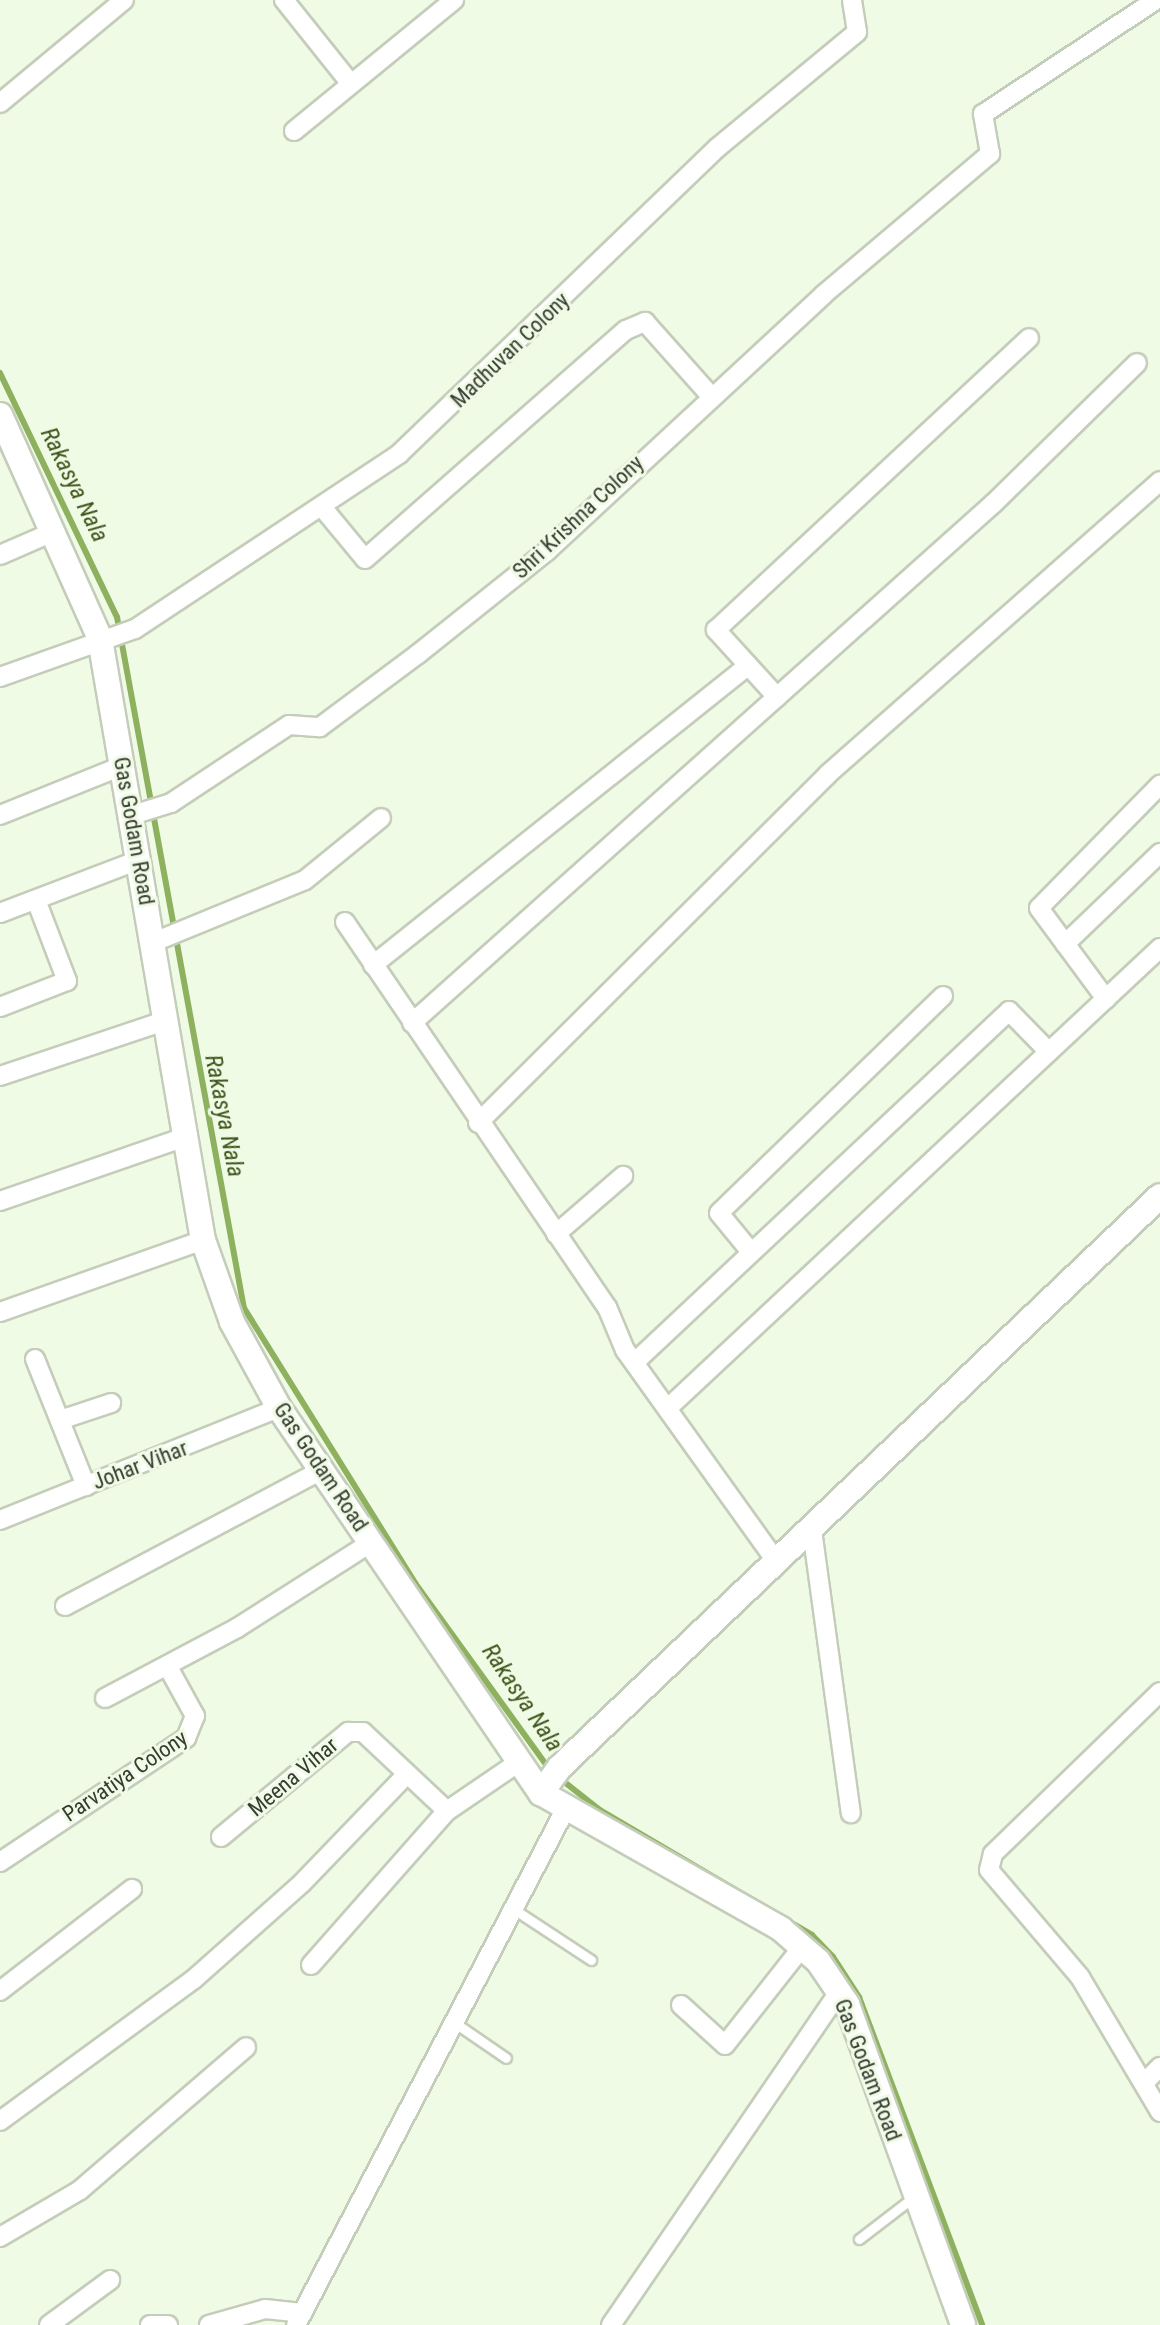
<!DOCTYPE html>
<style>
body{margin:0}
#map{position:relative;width:1160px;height:2325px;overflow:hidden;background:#f0fbe6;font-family:"Roboto Condensed",sans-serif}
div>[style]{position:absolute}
.stream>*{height:6px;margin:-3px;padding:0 3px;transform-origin:3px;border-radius:3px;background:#8eb15f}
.roads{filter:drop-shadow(2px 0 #c4cdb9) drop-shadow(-2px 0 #c4cdb9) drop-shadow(0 2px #c4cdb9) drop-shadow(0 -2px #c4cdb9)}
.lane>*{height:9px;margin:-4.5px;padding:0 4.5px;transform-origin:4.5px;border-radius:4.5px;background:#fff}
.street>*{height:18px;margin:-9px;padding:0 9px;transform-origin:9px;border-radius:9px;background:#fff}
.secondary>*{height:24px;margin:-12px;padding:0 12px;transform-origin:12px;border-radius:12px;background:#fff}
span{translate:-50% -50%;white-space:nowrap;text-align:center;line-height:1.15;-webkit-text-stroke:6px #f0fbe6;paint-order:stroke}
.street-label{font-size:22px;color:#373b33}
.water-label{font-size:24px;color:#3e551b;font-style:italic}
</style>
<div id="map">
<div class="stream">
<div style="left:0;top:373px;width:271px;rotate:64.4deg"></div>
<div style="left:117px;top:617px;width:703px;rotate:79.59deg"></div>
<div style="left:244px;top:1308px;width:324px;rotate:58.1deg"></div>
<div style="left:415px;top:1583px;width:231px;rotate:54.2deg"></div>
<div style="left:558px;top:1777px;width:53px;rotate:38.2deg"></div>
<div style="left:600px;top:1810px;width:246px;rotate:30.5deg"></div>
<div style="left:812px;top:1935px;width:30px;rotate:46deg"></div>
<div style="left:833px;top:1957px;width:48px;rotate:57deg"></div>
<div style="left:859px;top:1997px;width:350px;rotate:69.4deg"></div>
</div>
<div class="roads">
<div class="lane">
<div style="left:515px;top:1910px;width:91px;rotate:33.3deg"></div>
<div style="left:458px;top:2025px;width:58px;rotate:34.5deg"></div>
<div style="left:859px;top:2239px;width:71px;rotate:-37.5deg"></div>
</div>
<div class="street">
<div style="left:284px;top:0;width:107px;rotate:51.4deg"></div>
<div style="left:0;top:103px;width:161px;rotate:-39.7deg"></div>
<div style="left:294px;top:131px;width:207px;rotate:-39.3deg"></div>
<div style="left:322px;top:507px;width:67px;rotate:50.4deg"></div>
<div style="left:365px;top:559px;width:347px;rotate:-41.3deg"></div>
<div style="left:626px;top:330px;width:21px;rotate:-23deg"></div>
<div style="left:645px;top:322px;width:99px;rotate:48.3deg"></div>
<div style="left:0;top:555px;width:58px;rotate:-23.5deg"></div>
<div style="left:0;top:677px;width:143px;rotate:-19.6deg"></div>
<div style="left:135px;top:629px;width:317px;rotate:-33.5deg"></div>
<div style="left:399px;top:454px;width:441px;rotate:-43.9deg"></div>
<div style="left:717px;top:148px;width:182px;rotate:-39.6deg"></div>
<div style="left:857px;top:32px;width:32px;rotate:-99deg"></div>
<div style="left:777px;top:697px;width:91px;rotate:-132.3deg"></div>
<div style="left:716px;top:630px;width:428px;rotate:-43deg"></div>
<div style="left:0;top:815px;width:131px;rotate:-21.9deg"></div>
<div style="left:129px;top:816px;width:44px;rotate:-17.2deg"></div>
<div style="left:171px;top:803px;width:141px;rotate:-33.5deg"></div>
<div style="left:289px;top:725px;width:31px;rotate:4deg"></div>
<div style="left:320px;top:727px;width:122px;rotate:-36.7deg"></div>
<div style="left:418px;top:654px;width:165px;rotate:-38.6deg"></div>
<div style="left:547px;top:551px;width:376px;rotate:-42.8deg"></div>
<div style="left:823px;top:295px;width:219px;rotate:-40.2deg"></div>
<div style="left:990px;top:154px;width:41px;rotate:-99.9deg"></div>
<div style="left:983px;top:114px;width:207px;rotate:-33.4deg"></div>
<div style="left:0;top:913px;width:146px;rotate:-20.9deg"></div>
<div style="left:345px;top:922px;width:466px;rotate:55.8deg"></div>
<div style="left:607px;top:1307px;width:47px;rotate:67.3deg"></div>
<div style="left:625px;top:1350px;width:261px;rotate:54.4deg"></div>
<div style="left:154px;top:942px;width:163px;rotate:-22.3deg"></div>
<div style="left:305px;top:880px;width:98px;rotate:-39.2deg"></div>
<div style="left:1065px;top:944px;width:132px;rotate:-43.8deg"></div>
<div style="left:373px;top:965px;width:480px;rotate:-38.6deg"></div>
<div style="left:1106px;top:999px;width:113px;rotate:-126.4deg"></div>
<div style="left:1039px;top:908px;width:173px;rotate:-45.5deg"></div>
<div style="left:0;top:1007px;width:72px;rotate:-21.2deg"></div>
<div style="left:67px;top:981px;width:87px;rotate:-110.9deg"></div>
<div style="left:412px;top:1023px;width:780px;rotate:-41.78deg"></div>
<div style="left:994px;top:503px;width:200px;rotate:-44.4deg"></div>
<div style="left:0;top:1076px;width:176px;rotate:-18.5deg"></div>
<div style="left:478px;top:1123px;width:494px;rotate:-44.9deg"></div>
<div style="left:828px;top:774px;width:443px;rotate:-41.4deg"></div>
<div style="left:0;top:1201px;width:199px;rotate:-19.1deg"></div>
<div style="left:556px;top:1234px;width:89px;rotate:-40.9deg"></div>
<div style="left:751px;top:1252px;width:50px;rotate:-129.4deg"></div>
<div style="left:719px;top:1213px;width:312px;rotate:-44.1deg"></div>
<div style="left:0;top:1312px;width:215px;rotate:-19.5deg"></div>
<div style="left:35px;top:1359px;width:137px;rotate:68.1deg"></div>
<div style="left:635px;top:1362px;width:513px;rotate:-43.18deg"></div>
<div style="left:1009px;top:1011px;width:57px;rotate:45.7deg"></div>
<div style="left:669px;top:1407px;width:672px;rotate:-43.07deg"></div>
<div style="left:60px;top:1420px;width:54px;rotate:-18.4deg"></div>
<div style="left:0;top:1520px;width:301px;rotate:-21.9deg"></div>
<div style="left:812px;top:1530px;width:286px;rotate:82.2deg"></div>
<div style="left:65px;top:1606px;width:293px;rotate:-27.9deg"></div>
<div style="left:1160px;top:1692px;width:233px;rotate:135.9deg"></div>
<div style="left:993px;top:1854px;width:16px;rotate:104deg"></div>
<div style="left:989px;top:1870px;width:140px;rotate:49.6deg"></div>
<div style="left:1080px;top:1977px;width:157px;rotate:59.3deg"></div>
<div style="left:105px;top:1698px;width:149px;rotate:-27.9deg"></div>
<div style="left:237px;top:1628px;width:160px;rotate:-32.5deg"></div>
<div style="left:221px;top:1837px;width:165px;rotate:-39.6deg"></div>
<div style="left:348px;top:1732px;width:15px"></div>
<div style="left:363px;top:1732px;width:115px;rotate:43.2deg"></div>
<div style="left:447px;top:1811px;width:83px;rotate:-34.3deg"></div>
<div style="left:0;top:1862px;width:224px;rotate:-33.7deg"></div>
<div style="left:186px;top:1738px;width:24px;rotate:-68deg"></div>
<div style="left:195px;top:1716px;width:56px;rotate:-118.9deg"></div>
<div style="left:311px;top:1965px;width:205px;rotate:-48.6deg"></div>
<div style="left:0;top:1991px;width:167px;rotate:-37.7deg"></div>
<div style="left:681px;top:2005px;width:59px;rotate:42.3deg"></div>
<div style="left:725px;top:2045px;width:125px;rotate:-51.8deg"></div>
<div style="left:1144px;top:2083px;width:23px;rotate:-45deg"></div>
<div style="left:0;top:2121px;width:240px;rotate:-36.2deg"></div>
<div style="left:194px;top:1979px;width:144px;rotate:-41.6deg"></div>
<div style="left:302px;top:1883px;width:150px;rotate:-46.1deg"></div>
<div style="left:0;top:2237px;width:93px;rotate:-30.4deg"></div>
<div style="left:80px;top:2190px;width:219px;rotate:-40.7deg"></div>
<div style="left:49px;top:2325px;width:76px;rotate:-36.4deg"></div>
<div style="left:150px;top:2325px;width:18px"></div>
<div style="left:209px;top:2325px;width:58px;rotate:-15.9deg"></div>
<div style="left:265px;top:2309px;width:37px;rotate:6deg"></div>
<div style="left:296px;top:2325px;width:579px;rotate:-62.42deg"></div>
<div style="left:611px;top:2325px;width:404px;rotate:-55.6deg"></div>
</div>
<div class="secondary">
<div style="left:0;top:415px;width:245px;rotate:65.9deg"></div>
<div style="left:100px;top:639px;width:610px;rotate:80.28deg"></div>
<div style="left:203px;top:1240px;width:87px;rotate:70.5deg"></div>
<div style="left:232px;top:1322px;width:98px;rotate:61.3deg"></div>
<div style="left:279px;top:1408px;width:466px;rotate:55.8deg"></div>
<div style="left:541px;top:1793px;width:276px;rotate:29.5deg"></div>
<div style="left:781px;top:1929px;width:49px;rotate:40.9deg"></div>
<div style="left:818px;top:1961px;width:52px;rotate:56deg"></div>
<div style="left:847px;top:2004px;width:341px;rotate:70.1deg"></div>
<div style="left:541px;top:1793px;width:32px;rotate:-54deg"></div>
<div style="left:560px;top:1767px;width:828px;rotate:-43.58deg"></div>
</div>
</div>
<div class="street-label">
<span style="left:510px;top:350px;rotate:-44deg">Madhuvan Colony</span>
<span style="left:578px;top:517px;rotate:-43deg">Shri Krishna Colony</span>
<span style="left:134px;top:831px;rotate:80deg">Gas Godam Road</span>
<span style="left:140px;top:1465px;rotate:-21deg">Johar Vihar</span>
<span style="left:321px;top:1467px;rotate:56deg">Gas Godam Road</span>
<span style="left:125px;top:1776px;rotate:-34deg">Parvatiya Colony</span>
<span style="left:293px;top:1777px;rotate:-40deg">Meena Vihar</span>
<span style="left:868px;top:2070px;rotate:69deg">Gas Godam Road</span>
</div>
<div class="water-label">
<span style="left:74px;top:485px;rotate:64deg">Rakasya Nala</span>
<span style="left:224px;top:1116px;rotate:79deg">Rakasya Nala</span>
<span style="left:522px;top:1698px;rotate:56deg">Rakasya Nala</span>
</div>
</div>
